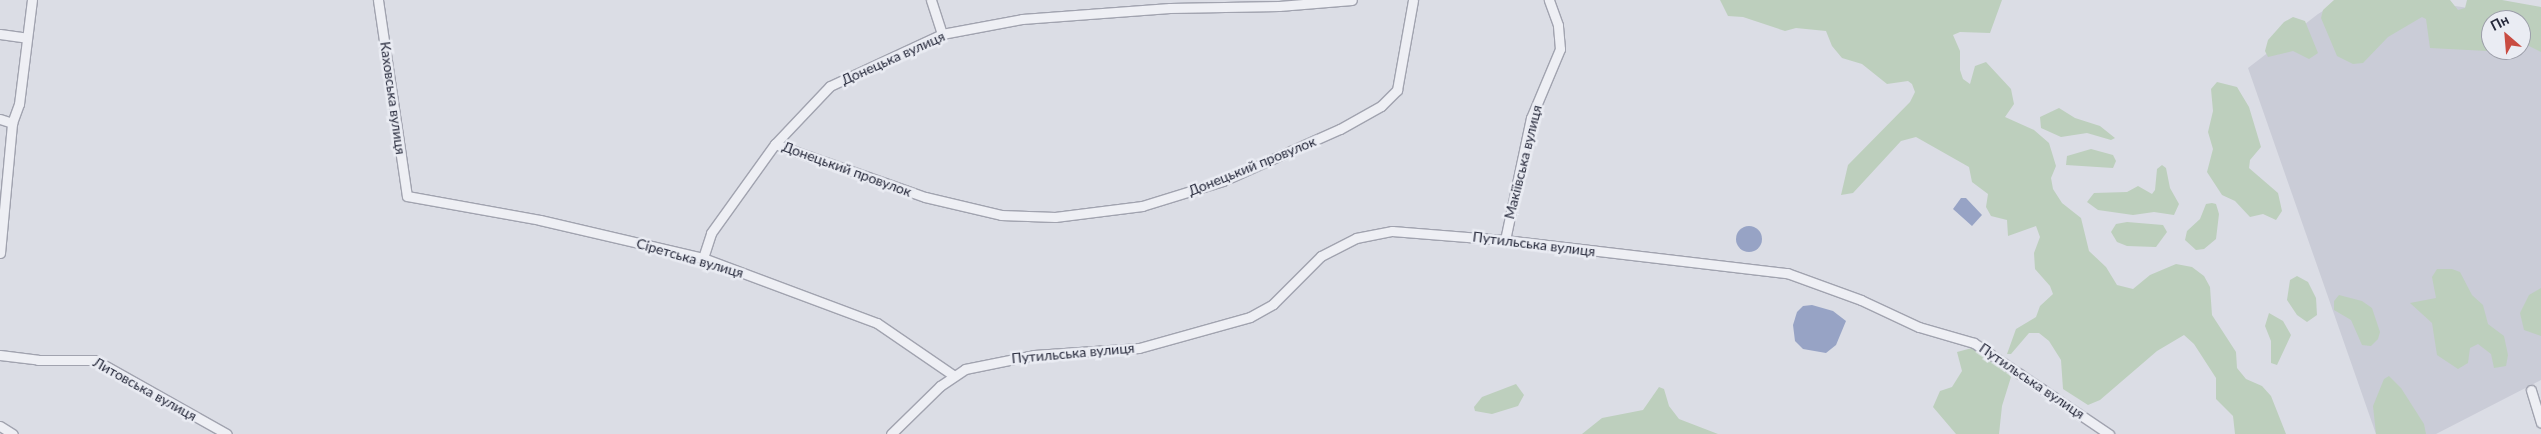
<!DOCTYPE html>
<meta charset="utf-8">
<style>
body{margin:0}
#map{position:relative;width:2541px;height:434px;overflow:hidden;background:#dbdde5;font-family:Lato,sans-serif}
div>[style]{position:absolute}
.built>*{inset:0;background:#caccd7}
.green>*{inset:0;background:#bdcfbd}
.water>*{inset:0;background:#97a3c5}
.round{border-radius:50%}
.roads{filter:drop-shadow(1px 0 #a1a3af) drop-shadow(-1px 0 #a1a3af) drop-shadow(0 1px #a1a3af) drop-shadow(0 -1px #a1a3af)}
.street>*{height:9px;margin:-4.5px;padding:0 4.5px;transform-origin:4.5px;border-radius:4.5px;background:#eeeff4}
span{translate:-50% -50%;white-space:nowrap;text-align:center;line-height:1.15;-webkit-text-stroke:5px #eaecf3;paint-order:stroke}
.street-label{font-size:14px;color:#26293b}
.north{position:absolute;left:2481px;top:10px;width:50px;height:50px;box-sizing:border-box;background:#eaecf3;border:1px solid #9c9ea9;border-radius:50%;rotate:333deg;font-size:14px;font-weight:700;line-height:20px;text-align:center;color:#26293b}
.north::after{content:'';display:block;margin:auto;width:18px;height:22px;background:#c94b41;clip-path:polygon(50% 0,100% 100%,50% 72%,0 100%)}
</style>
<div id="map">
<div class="built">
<div style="clip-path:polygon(evenodd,2341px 0,2422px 1px,2541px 19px,2541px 380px,2436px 434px,2376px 434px,2248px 68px,2318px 14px,2341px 0,2491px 20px,2521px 20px,2521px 50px,2491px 50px,2491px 20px)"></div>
</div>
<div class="green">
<div style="clip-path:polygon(1720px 0,2002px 0,1990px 33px,1960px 32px,1953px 35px,1960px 51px,1960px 70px,1963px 79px,1970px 84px,1975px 66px,1986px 62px,2011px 89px,2014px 104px,2005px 117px,2034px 130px,2049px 143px,2056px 166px,2051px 178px,2053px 189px,2062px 203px,2081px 218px,2089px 251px,2106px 267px,2117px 285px,2133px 289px,2150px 275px,2176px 264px,2192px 267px,2204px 276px,2210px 287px,2212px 315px,2236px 352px,2237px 368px,2246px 379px,2262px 386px,2271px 396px,2286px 434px,2235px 434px,2233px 416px,2216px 399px,2216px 378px,2194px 344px,2184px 335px,2157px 351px,2100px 400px,2088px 405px,2063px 389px,2061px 360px,2049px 341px,2039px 333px,2029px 333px,2011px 354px,2007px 354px,2016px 329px,2036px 317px,2040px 306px,2053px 294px,2050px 286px,2035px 269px,2034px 253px,2040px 237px,2036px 226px,2008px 236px,2007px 220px,1991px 216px,1986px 207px,1988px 194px,1972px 182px,1969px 167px,1916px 137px,1901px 141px,1853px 193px,1841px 195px,1848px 165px,1910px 102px,1915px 92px,1912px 84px,1908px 81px,1887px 84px,1862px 64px,1842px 58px,1832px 46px,1826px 31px,1796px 28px,1785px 31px,1743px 17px,1728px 16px)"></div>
<div style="clip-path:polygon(2334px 0,2450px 0,2458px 10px,2465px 8px,2467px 0,2502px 0,2541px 7px,2541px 52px,2521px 42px,2521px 20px,2491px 20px,2491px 49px,2487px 51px,2430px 48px,2426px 19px,2422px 17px,2388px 37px,2363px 63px,2353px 64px,2337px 56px,2321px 18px,2323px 10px)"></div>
<div style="clip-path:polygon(2293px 17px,2305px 21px,2318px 53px,2309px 59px,2293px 51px,2268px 57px,2265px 51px,2268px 40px,2284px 22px)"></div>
<div style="clip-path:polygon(2217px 82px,2237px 87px,2249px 107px,2261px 147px,2250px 160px,2249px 168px,2278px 193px,2282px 211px,2276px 220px,2263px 214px,2250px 217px,2235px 201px,2222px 195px,2207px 172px,2213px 149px,2208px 132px,2213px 111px,2211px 89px)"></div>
<div style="clip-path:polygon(2059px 108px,2075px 118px,2100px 126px,2115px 138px,2111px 140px,2087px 133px,2061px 137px,2041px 128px,2040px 117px)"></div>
<div style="clip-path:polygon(2091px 149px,2113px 155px,2116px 161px,2113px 168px,2066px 165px,2067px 156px)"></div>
<div style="clip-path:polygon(2162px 165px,2166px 168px,2170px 188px,2179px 204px,2174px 215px,2154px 212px,2133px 215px,2098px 210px,2087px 202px,2094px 193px,2127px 192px,2138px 186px,2152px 194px,2155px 190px,2157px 169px)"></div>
<div style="clip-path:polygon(2212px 203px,2216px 204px,2219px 214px,2216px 239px,2204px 249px,2196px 250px,2185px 240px,2187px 231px,2200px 219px,2206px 204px)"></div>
<div style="clip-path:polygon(2127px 222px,2163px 225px,2167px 232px,2156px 247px,2127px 246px,2117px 242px,2111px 232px,2116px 224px)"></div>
<div style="clip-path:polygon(2437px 269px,2452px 269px,2460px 272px,2472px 295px,2483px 305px,2488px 324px,2504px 336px,2508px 355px,2506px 366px,2494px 368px,2491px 354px,2478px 344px,2470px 348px,2468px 363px,2458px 369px,2437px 355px,2432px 323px,2410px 303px,2436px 298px,2432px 277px)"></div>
<div style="clip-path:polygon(2297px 276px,2308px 282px,2316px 298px,2317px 315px,2307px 322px,2297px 315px,2287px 300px,2290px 280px)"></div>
<div style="clip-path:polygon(2541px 288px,2541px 336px,2524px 330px,2520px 313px,2529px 295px)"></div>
<div style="clip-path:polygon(2339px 295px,2362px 301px,2372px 308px,2380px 332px,2378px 339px,2371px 346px,2362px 345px,2351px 320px,2334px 310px,2334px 301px)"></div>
<div style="clip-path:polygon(2269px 313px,2283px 321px,2291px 335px,2277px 365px,2271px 363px,2271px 341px,2265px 326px)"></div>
<div style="clip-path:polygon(1972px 348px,2008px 371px,2011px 377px,2002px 406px,1999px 434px,1956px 434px,1933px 407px,1940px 391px,1952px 387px,1962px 371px,1957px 352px)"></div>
<div style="clip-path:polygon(2389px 376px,2401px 388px,2424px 424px,2426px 434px,2376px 434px,2373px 406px,2384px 379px)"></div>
<div style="clip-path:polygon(1516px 384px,1524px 395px,1518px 406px,1492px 414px,1475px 411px,1474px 407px,1482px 397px)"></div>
<div style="clip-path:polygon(1659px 387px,1664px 389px,1669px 406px,1679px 419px,1718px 434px,1582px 434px,1602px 418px,1643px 410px)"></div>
</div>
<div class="water">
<div style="clip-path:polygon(1961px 198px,1966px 198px,1982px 215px,1972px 226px,1953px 209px)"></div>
<div class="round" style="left:1736px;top:226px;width:26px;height:26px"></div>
<div style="clip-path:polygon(1812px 305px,1833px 311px,1846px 321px,1836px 345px,1826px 353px,1803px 349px,1795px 341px,1793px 325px,1797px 312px,1803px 306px)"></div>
</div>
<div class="roads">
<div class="street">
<div style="left:378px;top:0;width:198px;rotate:81.6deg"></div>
<div style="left:407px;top:196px;width:135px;rotate:10.2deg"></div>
<div style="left:540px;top:220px;width:167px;rotate:13.1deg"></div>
<div style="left:703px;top:258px;width:186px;rotate:20.5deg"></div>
<div style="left:877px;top:323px;width:92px;rotate:34.4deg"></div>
<div style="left:931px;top:0;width:36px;rotate:72deg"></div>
<div style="left:0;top:34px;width:27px;rotate:8deg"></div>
<div style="left:0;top:119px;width:13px;rotate:18deg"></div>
<div style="left:775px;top:144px;width:159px;rotate:19.5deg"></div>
<div style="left:925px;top:197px;width:78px;rotate:13.3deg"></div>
<div style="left:1001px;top:215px;width:54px;rotate:2.1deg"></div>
<div style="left:1055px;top:217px;width:88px;rotate:-7.2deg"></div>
<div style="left:1142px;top:206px;width:85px;rotate:-17.2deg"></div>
<div style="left:1223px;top:181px;width:128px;rotate:-24deg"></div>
<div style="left:1340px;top:129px;width:47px;rotate:-29.3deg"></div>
<div style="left:1381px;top:106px;width:23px;rotate:-45deg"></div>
<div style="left:1397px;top:90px;width:91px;rotate:-79.9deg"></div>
<div style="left:1505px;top:240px;width:125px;rotate:-78deg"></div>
<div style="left:1531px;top:118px;width:75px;rotate:-67.2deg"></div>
<div style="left:1560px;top:49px;width:24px;rotate:-95deg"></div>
<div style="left:1558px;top:25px;width:27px;rotate:-110deg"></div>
<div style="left:0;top:253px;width:131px;rotate:-84.7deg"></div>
<div style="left:12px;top:123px;width:20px;rotate:-70deg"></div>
<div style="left:19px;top:104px;width:105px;rotate:-82.9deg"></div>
<div style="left:703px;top:258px;width:26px;rotate:-72deg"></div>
<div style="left:711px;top:233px;width:110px;rotate:-54.3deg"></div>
<div style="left:775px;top:144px;width:80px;rotate:-46.5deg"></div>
<div style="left:830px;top:86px;width:123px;rotate:-24.9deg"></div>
<div style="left:942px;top:34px;width:81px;rotate:-10.6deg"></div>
<div style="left:1022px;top:19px;width:148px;rotate:-4.3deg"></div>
<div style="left:1170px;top:8px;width:109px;rotate:-1.1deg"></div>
<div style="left:1279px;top:6px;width:73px;rotate:-4.7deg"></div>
<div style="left:0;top:355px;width:38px;rotate:7deg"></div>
<div style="left:38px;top:360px;width:57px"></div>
<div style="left:95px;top:360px;width:151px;rotate:29.3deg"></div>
<div style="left:2531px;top:390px;width:34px;rotate:73deg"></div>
<div style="left:0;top:426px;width:15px;rotate:32deg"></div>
<div style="left:891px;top:434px;width:69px;rotate:-44.4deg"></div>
<div style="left:940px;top:386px;width:30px;rotate:-34deg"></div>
<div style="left:965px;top:369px;width:70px;rotate:-11.5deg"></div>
<div style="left:1034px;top:355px;width:105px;rotate:-3.8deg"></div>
<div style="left:1139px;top:348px;width:115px;rotate:-15.6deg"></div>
<div style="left:1250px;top:317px;width:26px;rotate:-29deg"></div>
<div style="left:1273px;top:304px;width:68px;rotate:-45deg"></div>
<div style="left:1321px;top:256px;width:39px;rotate:-27deg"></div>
<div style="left:1356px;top:238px;width:37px;rotate:-11deg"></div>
<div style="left:1392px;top:231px;width:113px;rotate:4.6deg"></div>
<div style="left:1505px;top:240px;width:284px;rotate:6.7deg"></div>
<div style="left:1787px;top:273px;width:79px;rotate:20deg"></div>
<div style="left:1861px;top:300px;width:64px;rotate:25deg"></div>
<div style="left:1919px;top:327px;width:57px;rotate:16.2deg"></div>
<div style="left:1974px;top:343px;width:163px;rotate:34deg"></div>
</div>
</div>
<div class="street-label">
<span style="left:893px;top:58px;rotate:-24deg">Донецька вулиця</span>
<span style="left:393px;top:98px;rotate:82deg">Каховська вулиця</span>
<span style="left:1523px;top:162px;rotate:-76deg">Макіївська вулиця</span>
<span style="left:1252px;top:166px;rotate:-22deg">Донецький провулок</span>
<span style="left:847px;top:169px;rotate:20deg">Донецький провулок</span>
<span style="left:1534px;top:244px;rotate:7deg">Путильська вулиця</span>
<span style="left:690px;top:258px;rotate:16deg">Сіретська вулиця</span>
<span style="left:1073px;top:353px;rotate:-5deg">Путильська вулиця</span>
<span style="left:2032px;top:381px;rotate:34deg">Путильська вулиця</span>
<span style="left:145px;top:389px;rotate:29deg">Литовська вулиця</span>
</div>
<div class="north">Пн</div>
</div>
